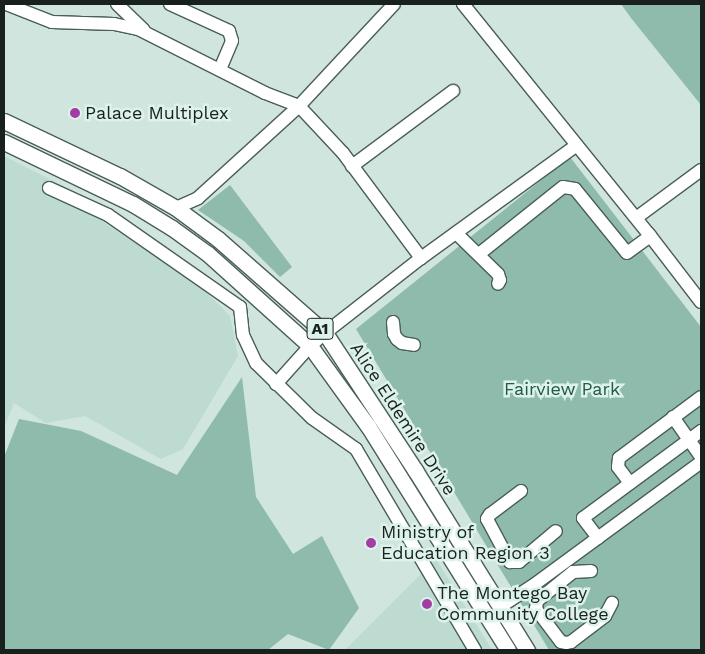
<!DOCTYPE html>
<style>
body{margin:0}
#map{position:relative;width:705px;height:654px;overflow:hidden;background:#cfe5dd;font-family:"Work Sans",sans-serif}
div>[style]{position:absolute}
.built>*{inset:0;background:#bddbd0}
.green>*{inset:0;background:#8ebbab}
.roads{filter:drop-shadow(1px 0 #4a5e57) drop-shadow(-1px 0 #4a5e57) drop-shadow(0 1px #4a5e57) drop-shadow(0 -1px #4a5e57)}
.minor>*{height:12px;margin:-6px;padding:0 6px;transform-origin:6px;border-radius:6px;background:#fff}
.major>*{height:15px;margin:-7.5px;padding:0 7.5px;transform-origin:7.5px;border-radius:7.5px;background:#fff}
.dots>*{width:14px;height:14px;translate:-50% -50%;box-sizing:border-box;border:2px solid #dcf2ea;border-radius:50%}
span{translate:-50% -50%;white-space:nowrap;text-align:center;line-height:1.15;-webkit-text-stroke:5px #dcf2ea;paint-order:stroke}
.shield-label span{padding:1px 4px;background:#dcf2ea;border:1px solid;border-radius:4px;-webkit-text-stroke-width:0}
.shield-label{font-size:16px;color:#19211f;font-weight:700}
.poi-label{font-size:18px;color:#19211f}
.left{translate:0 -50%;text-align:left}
.park-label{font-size:18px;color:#215a4a}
.street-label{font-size:18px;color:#19211f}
.frame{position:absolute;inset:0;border:5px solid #19211f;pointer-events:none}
</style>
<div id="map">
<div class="built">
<div style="clip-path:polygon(4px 156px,69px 189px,106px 224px,153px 254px,202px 288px,230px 316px,238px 356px,183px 449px,161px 459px,85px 416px,46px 423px,14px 403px,4px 428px)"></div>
<div style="clip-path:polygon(436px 559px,492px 650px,345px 650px)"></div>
</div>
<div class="green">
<div style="clip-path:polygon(621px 4px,701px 4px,701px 105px,631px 18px)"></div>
<div style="clip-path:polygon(570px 157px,701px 327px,701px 650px,549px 650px,356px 329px)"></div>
<div style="clip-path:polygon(230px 185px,292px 267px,280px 277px,244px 241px,198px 210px)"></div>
<div style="clip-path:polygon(242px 377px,256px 497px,293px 554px,322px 536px,359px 608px,329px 650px,288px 634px,268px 650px,4px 650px,4px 457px,19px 419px,81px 431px,177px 475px)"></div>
</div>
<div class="roads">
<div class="minor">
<div style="left:6px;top:4px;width:49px;rotate:21.4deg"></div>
<div style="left:52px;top:22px;width:62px;rotate:1.8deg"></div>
<div style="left:114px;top:24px;width:25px;rotate:12deg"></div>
<div style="left:138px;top:29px;width:142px;rotate:26.7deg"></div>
<div style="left:265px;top:93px;width:36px;rotate:21deg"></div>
<div style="left:299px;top:106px;width:64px;rotate:46.9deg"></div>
<div style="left:343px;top:153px;width:131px;rotate:53.4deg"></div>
<div style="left:117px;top:4px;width:37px;rotate:44deg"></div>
<div style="left:170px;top:4px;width:65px;rotate:24.6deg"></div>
<div style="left:229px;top:31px;width:10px;rotate:73deg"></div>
<div style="left:232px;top:41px;width:30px;rotate:113deg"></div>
<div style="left:463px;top:4px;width:294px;rotate:51.1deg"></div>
<div style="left:648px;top:233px;width:87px;rotate:52.5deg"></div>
<div style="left:352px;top:166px;width:126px;rotate:-36.6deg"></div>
<div style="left:49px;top:188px;width:65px;rotate:24.6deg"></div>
<div style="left:108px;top:215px;width:161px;rotate:34.9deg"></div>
<div style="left:240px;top:307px;width:28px;rotate:84deg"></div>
<div style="left:243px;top:335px;width:31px;rotate:65deg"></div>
<div style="left:256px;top:363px;width:78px;rotate:44.5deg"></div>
<div style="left:312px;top:418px;width:54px;rotate:35.2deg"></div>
<div style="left:356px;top:449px;width:234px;rotate:59.4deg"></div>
<div style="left:176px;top:208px;width:24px;rotate:-24deg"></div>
<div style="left:198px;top:198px;width:137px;rotate:-42.3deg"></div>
<div style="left:299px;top:106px;width:139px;rotate:-47deg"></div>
<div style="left:636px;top:218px;width:81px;rotate:-36.4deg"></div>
<div style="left:456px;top:233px;width:59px;rotate:44.3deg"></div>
<div style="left:498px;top:274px;width:6px;rotate:72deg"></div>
<div style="left:500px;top:280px;width:4px;rotate:117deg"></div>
<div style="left:479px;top:254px;width:107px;rotate:-38.6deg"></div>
<div style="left:563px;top:187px;width:12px;rotate:9deg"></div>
<div style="left:575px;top:189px;width:82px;rotate:50.9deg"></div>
<div style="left:627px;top:253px;width:29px;rotate:-36deg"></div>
<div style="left:393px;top:322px;width:12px;rotate:85deg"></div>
<div style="left:394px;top:334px;width:6px;rotate:59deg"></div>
<div style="left:397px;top:339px;width:6px;rotate:39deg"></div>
<div style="left:402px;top:343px;width:12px;rotate:9deg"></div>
<div style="left:276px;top:384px;width:51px;rotate:-48.2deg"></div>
<div style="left:310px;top:346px;width:20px;rotate:-41deg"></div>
<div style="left:325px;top:333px;width:122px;rotate:-38deg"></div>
<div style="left:421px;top:258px;width:191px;rotate:-35.9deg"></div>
<div style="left:673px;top:417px;width:49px;rotate:55deg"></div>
<div style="left:630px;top:483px;width:20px;rotate:-127deg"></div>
<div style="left:618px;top:467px;width:9px;rotate:-84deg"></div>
<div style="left:619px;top:458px;width:102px;rotate:-36.6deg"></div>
<div style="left:521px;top:491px;width:39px;rotate:143deg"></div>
<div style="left:490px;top:514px;width:6px;rotate:121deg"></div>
<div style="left:487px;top:519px;width:49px;rotate:61.9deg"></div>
<div style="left:510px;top:562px;width:9px"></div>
<div style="left:519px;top:562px;width:48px;rotate:-40deg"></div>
<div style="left:598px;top:538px;width:25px;rotate:-127deg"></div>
<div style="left:583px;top:518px;width:147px;rotate:-36.4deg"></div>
<div style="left:591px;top:571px;width:18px;rotate:177deg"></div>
<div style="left:573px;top:572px;width:46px;rotate:141.1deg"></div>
<div style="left:537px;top:601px;width:8px;rotate:97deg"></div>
<div style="left:536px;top:609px;width:41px;rotate:52.9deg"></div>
<div style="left:561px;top:642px;width:5px;rotate:11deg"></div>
<div style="left:566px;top:643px;width:5px;rotate:-11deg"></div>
<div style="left:571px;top:642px;width:43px;rotate:-37.4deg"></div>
<div style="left:605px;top:616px;width:15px;rotate:-62deg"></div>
<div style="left:500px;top:607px;width:42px;rotate:-33.3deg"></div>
<div style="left:535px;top:584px;width:206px;rotate:-36.3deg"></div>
</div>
<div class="major">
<div style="left:4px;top:121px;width:128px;rotate:25.4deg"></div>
<div style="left:120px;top:176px;width:64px;rotate:29.7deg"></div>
<div style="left:176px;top:208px;width:52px;rotate:36.4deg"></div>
<div style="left:218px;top:239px;width:142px;rotate:41.3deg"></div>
<div style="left:325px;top:333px;width:164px;rotate:56.7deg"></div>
<div style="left:415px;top:470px;width:212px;rotate:58.1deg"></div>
<div style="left:4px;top:142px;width:143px;rotate:25.7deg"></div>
<div style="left:133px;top:204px;width:46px;rotate:31.6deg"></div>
<div style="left:172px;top:228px;width:44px;rotate:35.8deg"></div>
<div style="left:208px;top:254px;width:137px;rotate:42deg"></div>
<div style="left:310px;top:346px;width:99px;rotate:54.1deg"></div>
<div style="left:368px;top:426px;width:264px;rotate:58deg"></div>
</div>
</div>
<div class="dots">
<div style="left:75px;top:113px;background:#a13ea4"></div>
<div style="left:371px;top:543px;background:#a13ea4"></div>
<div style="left:427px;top:604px;background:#a13ea4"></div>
</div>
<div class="shield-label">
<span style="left:320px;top:329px">A1</span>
</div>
<div class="poi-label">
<span class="left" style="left:85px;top:113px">Palace Multiplex</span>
<span class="left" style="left:381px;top:543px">Ministry of<br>Education Region 3</span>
<span class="left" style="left:437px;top:604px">The Montego Bay<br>Community College</span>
</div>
<div class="park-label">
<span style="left:562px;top:389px">Fairview Park</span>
</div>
<div class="street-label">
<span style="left:403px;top:419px;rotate:57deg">Alice Eldemire Drive</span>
</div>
<div class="frame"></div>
</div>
